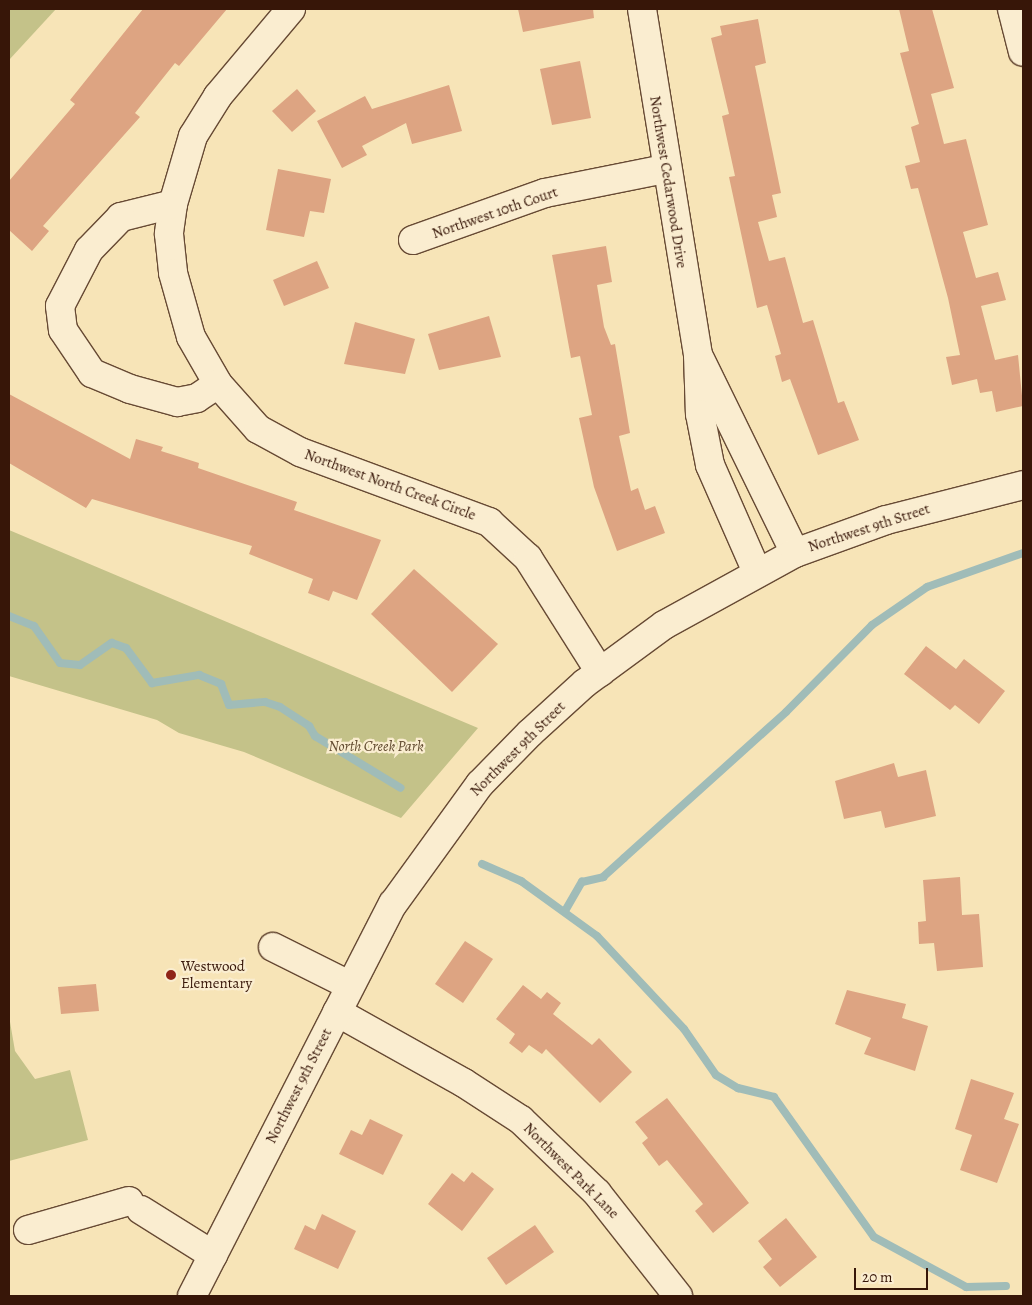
<!DOCTYPE html>
<style>
body{margin:0}
#map{position:relative;width:1032px;height:1305px;overflow:hidden;background:#f7e4b7;font-family:Alegreya,serif}
div>[style]{position:absolute}
.green>*{inset:0;background:#c4c289}
.stream>*{height:8px;margin:-4px;padding:0 4px;transform-origin:4px;border-radius:4px;background:#a0bcb8}
.building>*{inset:0;background:#dda482}
.roads{filter:drop-shadow(1px 0 #674a34) drop-shadow(-1px 0 #674a34) drop-shadow(0 1px #674a34) drop-shadow(0 -1px #674a34)}
.minor>*{height:28px;margin:-14px;padding:0 14px;transform-origin:14px;border-radius:14px;background:#faedd0}
.dots>*{width:14px;height:14px;translate:-50% -50%;box-sizing:border-box;border:2px solid #faedd0;border-radius:50%}
span{translate:-50% -50%;white-space:nowrap;text-align:center;line-height:1.15;-webkit-text-stroke:4.5px #faedd0;paint-order:stroke}
.street-label{font-size:15px;color:#371608}
.park-label{font-size:15px;color:#614a2f;font-style:italic}
.poi-label{font-size:15px;color:#371608}
.left{translate:0 -50%;text-align:left}
.frame{position:absolute;inset:0;border:10px solid #371608;pointer-events:none}
.scale{position:absolute;left:854px;top:1268px;width:74px;height:22px;box-sizing:border-box;border:2px solid #371608;border-top:0;padding-left:6px;font-size:15px;line-height:18px;white-space:nowrap;color:#371608;-webkit-text-stroke:4px #faedd0;paint-order:stroke}
</style>
<div id="map">
<div class="green">
<div style="clip-path:polygon(9px 9px,56px 9px,9px 60px)"></div>
<div style="clip-path:polygon(9px 530px,478px 728px,401px 818px,244px 752px,179px 733px,157px 720px,9px 676px)"></div>
<div style="clip-path:polygon(9px 1016px,15px 1051px,35px 1079px,70px 1070px,88px 1140px,9px 1161px)"></div>
</div>
<div class="stream">
<div style="left:9px;top:616px;width:27px;rotate:22deg"></div>
<div style="left:34px;top:626px;width:45px;rotate:54.9deg"></div>
<div style="left:60px;top:663px;width:20px;rotate:6deg"></div>
<div style="left:80px;top:665px;width:39px;rotate:-35deg"></div>
<div style="left:112px;top:643px;width:15px;rotate:20deg"></div>
<div style="left:126px;top:648px;width:44px;rotate:53.4deg"></div>
<div style="left:152px;top:683px;width:48px;rotate:-9.7deg"></div>
<div style="left:199px;top:675px;width:24px;rotate:22deg"></div>
<div style="left:221px;top:684px;width:22px;rotate:69deg"></div>
<div style="left:229px;top:705px;width:36px;rotate:-5deg"></div>
<div style="left:265px;top:702px;width:16px;rotate:18deg"></div>
<div style="left:280px;top:707px;width:35px;rotate:33deg"></div>
<div style="left:309px;top:726px;width:12px;rotate:59deg"></div>
<div style="left:315px;top:736px;width:100px;rotate:31.2deg"></div>
<div style="left:482px;top:864px;width:43px;rotate:23.6deg"></div>
<div style="left:521px;top:881px;width:94px;rotate:35.9deg"></div>
<div style="left:597px;top:936px;width:127px;rotate:46.9deg"></div>
<div style="left:684px;top:1029px;width:56px;rotate:55.2deg"></div>
<div style="left:716px;top:1075px;width:26px;rotate:31deg"></div>
<div style="left:738px;top:1088px;width:37px;rotate:14deg"></div>
<div style="left:774px;top:1097px;width:172px;rotate:54.5deg"></div>
<div style="left:874px;top:1237px;width:105px;rotate:28.5deg"></div>
<div style="left:966px;top:1287px;width:40px;rotate:-1.4deg"></div>
<div style="left:565px;top:911px;width:34px;rotate:-60deg"></div>
<div style="left:582px;top:882px;width:22px;rotate:-13deg"></div>
<div style="left:603px;top:877px;width:28px;rotate:-42deg"></div>
<div style="left:624px;top:858px;width:218px;rotate:-42deg"></div>
<div style="left:786px;top:712px;width:122px;rotate:-45.3deg"></div>
<div style="left:872px;top:625px;width:67px;rotate:-34.6deg"></div>
<div style="left:927px;top:587px;width:102px;rotate:-19.5deg"></div>
</div>
<div class="building">
<div style="clip-path:polygon(143px 9px,227px 9px,179px 66px,175px 63px,135px 113px,140px 117px,43px 226px,49px 231px,32px 251px,9px 230px,9px 181px,75px 104px,70px 100px)"></div>
<div style="clip-path:polygon(518px 9px,593px 9px,594px 18px,523px 32px)"></div>
<div style="clip-path:polygon(899px 9px,932px 9px,954px 88px,931px 94px,944px 144px,966px 139px,988px 225px,963px 232px,976px 278px,998px 272px,1006px 300px,981px 306px,995px 360px,1018px 355px,1023px 406px,996px 412px,992px 391px,980px 393px,977px 379px,952px 385px,946px 357px,960px 355px,948px 298px,918px 188px,911px 189px,905px 166px,920px 162px,911px 127px,919px 124px,900px 53px,909px 51px)"></div>
<div style="clip-path:polygon(758px 19px,766px 63px,755px 66px,781px 193px,772px 195px,777px 217px,758px 222px,769px 261px,785px 257px,803px 323px,813px 320px,838px 403px,844px 401px,859px 440px,818px 455px,790px 379px,782px 382px,775px 356px,781px 354px,767px 305px,757px 308px,729px 177px,735px 176px,722px 116px,729px 114px,711px 38px,722px 35px,720px 26px)"></div>
<div style="clip-path:polygon(580px 61px,591px 118px,552px 125px,540px 69px)"></div>
<div style="clip-path:polygon(449px 85px,462px 131px,412px 144px,406px 123px,362px 146px,367px 155px,342px 168px,317px 121px,365px 96px,372px 109px)"></div>
<div style="clip-path:polygon(297px 89px,316px 111px,292px 132px,272px 111px)"></div>
<div style="clip-path:polygon(278px 169px,331px 179px,324px 213px,310px 211px,304px 237px,266px 230px)"></div>
<div style="clip-path:polygon(606px 246px,612px 282px,597px 285px,604px 327px,611px 345px,615px 344px,630px 433px,619px 436px,631px 491px,638px 488px,645px 510px,655px 506px,665px 533px,617px 551px,594px 487px,579px 418px,592px 415px,580px 356px,571px 358px,552px 255px)"></div>
<div style="clip-path:polygon(317px 261px,329px 288px,284px 306px,273px 280px)"></div>
<div style="clip-path:polygon(489px 316px,501px 357px,439px 370px,428px 334px)"></div>
<div style="clip-path:polygon(355px 322px,415px 339px,405px 374px,344px 364px)"></div>
<div style="clip-path:polygon(9px 394px,130px 459px,136px 439px,163px 447px,161px 451px,199px 463px,198px 468px,297px 502px,294px 510px,381px 540px,357px 600px,333px 591px,329px 601px,308px 593px,313px 579px,249px 554px,252px 546px,92px 499px,86px 508px,9px 463px)"></div>
<div style="clip-path:polygon(414px 569px,498px 644px,452px 692px,371px 614px)"></div>
<div style="clip-path:polygon(926px 646px,956px 669px,964px 659px,1005px 691px,979px 724px,955px 705px,950px 710px,904px 674px)"></div>
<div style="clip-path:polygon(894px 763px,898px 777px,926px 770px,936px 816px,885px 828px,881px 811px,844px 819px,835px 781px)"></div>
<div style="clip-path:polygon(960px 877px,962px 915px,979px 914px,983px 967px,937px 971px,934px 943px,919px 944px,918px 922px,926px 921px,923px 880px)"></div>
<div style="clip-path:polygon(465px 941px,493px 959px,463px 1003px,435px 984px)"></div>
<div style="clip-path:polygon(96px 984px,99px 1011px,61px 1014px,58px 987px)"></div>
<div style="clip-path:polygon(523px 985px,541px 999px,547px 992px,561px 1003px,553px 1014px,592px 1045px,599px 1038px,632px 1072px,600px 1103px,546px 1049px,542px 1054px,529px 1045px,522px 1053px,509px 1043px,515px 1034px,496px 1019px)"></div>
<div style="clip-path:polygon(847px 990px,906px 1004px,902px 1018px,928px 1026px,915px 1071px,864px 1054px,871px 1038px,835px 1024px)"></div>
<div style="clip-path:polygon(971px 1079px,1014px 1093px,1004px 1119px,1019px 1124px,997px 1183px,960px 1170px,972px 1135px,955px 1129px)"></div>
<div style="clip-path:polygon(667px 1098px,749px 1203px,713px 1233px,695px 1211px,703px 1204px,667px 1160px,659px 1166px,642px 1143px,648px 1138px,635px 1122px)"></div>
<div style="clip-path:polygon(370px 1119px,403px 1135px,383px 1175px,339px 1154px,351px 1130px,362px 1135px)"></div>
<div style="clip-path:polygon(472px 1172px,494px 1189px,462px 1231px,428px 1204px,452px 1173px,464px 1182px)"></div>
<div style="clip-path:polygon(322px 1214px,356px 1231px,338px 1269px,294px 1249px,305px 1225px,315px 1230px)"></div>
<div style="clip-path:polygon(786px 1218px,817px 1257px,780px 1287px,763px 1267px,772px 1259px,758px 1241px)"></div>
<div style="clip-path:polygon(535px 1225px,554px 1252px,506px 1285px,487px 1258px)"></div>
</div>
<div class="roads">
<div class="minor">
<div style="left:291px;top:9px;width:114px;rotate:130deg"></div>
<div style="left:218px;top:96px;width:47px;rotate:122deg"></div>
<div style="left:193px;top:136px;width:71px;rotate:106.4deg"></div>
<div style="left:173px;top:204px;width:30px;rotate:98deg"></div>
<div style="left:169px;top:234px;width:39px;rotate:84deg"></div>
<div style="left:173px;top:273px;width:66px;rotate:74.3deg"></div>
<div style="left:191px;top:337px;width:54px;rotate:60.1deg"></div>
<div style="left:218px;top:384px;width:60px;rotate:48.4deg"></div>
<div style="left:258px;top:429px;width:48px;rotate:28.7deg"></div>
<div style="left:300px;top:452px;width:202px;rotate:20.3deg"></div>
<div style="left:489px;top:522px;width:53px;rotate:42.7deg"></div>
<div style="left:528px;top:558px;width:135px;rotate:57.7deg"></div>
<div style="left:642px;top:9px;width:351px;rotate:80.8deg"></div>
<div style="left:698px;top:355px;width:59px;rotate:88.1deg"></div>
<div style="left:700px;top:414px;width:52px;rotate:78.9deg"></div>
<div style="left:710px;top:465px;width:117px;rotate:66.3deg"></div>
<div style="left:1012px;top:9px;width:44px;rotate:75.7deg"></div>
<div style="left:173px;top:204px;width:54px;rotate:166deg"></div>
<div style="left:121px;top:217px;width:46px;rotate:134.1deg"></div>
<div style="left:89px;top:250px;width:63px;rotate:117.4deg"></div>
<div style="left:60px;top:306px;width:24px;rotate:83deg"></div>
<div style="left:63px;top:330px;width:52px;rotate:56deg"></div>
<div style="left:92px;top:373px;width:41px;rotate:22.8deg"></div>
<div style="left:130px;top:389px;width:49px;rotate:15.5deg"></div>
<div style="left:177px;top:402px;width:20px;rotate:-11deg"></div>
<div style="left:197px;top:398px;width:25px;rotate:-34deg"></div>
<div style="left:413px;top:240px;width:140px;rotate:-19.6deg"></div>
<div style="left:545px;top:193px;width:122px;rotate:-11.3deg"></div>
<div style="left:700px;top:359px;width:216px;rotate:63.9deg"></div>
<div style="left:273px;top:947px;width:85px;rotate:26.6deg"></div>
<div style="left:337px;top:1012px;width:145px;rotate:29.2deg"></div>
<div style="left:464px;top:1083px;width:68px;rotate:33deg"></div>
<div style="left:521px;top:1120px;width:105px;rotate:43.8deg"></div>
<div style="left:597px;top:1193px;width:131px;rotate:51.8deg"></div>
<div style="left:141px;top:1210px;width:85px;rotate:32deg"></div>
<div style="left:28px;top:1230px;width:105px;rotate:-16deg"></div>
<div style="left:192px;top:1296px;width:441px;rotate:-62.9deg"></div>
<div style="left:393px;top:904px;width:148px;rotate:-54.1deg"></div>
<div style="left:480px;top:784px;width:71px;rotate:-45.6deg"></div>
<div style="left:530px;top:733px;width:74px;rotate:-42.3deg"></div>
<div style="left:585px;top:683px;width:98px;rotate:-36.3deg"></div>
<div style="left:664px;top:625px;width:149px;rotate:-28.8deg"></div>
<div style="left:795px;top:553px;width:97px;rotate:-19.9deg"></div>
<div style="left:886px;top:520px;width:141px;rotate:-14.3deg"></div>
</div>
</div>
<div class="dots">
<div style="left:171px;top:975px;background:#8f2418"></div>
</div>
<div class="street-label">
<span style="left:668px;top:182px;rotate:81deg">Northwest Cedarwood Drive</span>
<span style="left:495px;top:213px;rotate:-19deg">Northwest 10th Court</span>
<span style="left:390px;top:485px;rotate:20deg">Northwest North Creek Circle</span>
<span style="left:869px;top:528px;rotate:-18deg">Northwest 9th Street</span>
<span style="left:518px;top:749px;rotate:-45deg">Northwest 9th Street</span>
<span style="left:299px;top:1086px;rotate:-63deg">Northwest 9th Street</span>
<span style="left:571px;top:1171px;rotate:45deg">Northwest Park Lane</span>
</div>
<div class="park-label">
<span style="left:376px;top:747px">North Creek Park</span>
</div>
<div class="poi-label">
<span class="left" style="left:181px;top:975px">Westwood<br>Elementary</span>
</div>
<div class="frame"></div>
<div class="scale">20 m</div>
</div>
